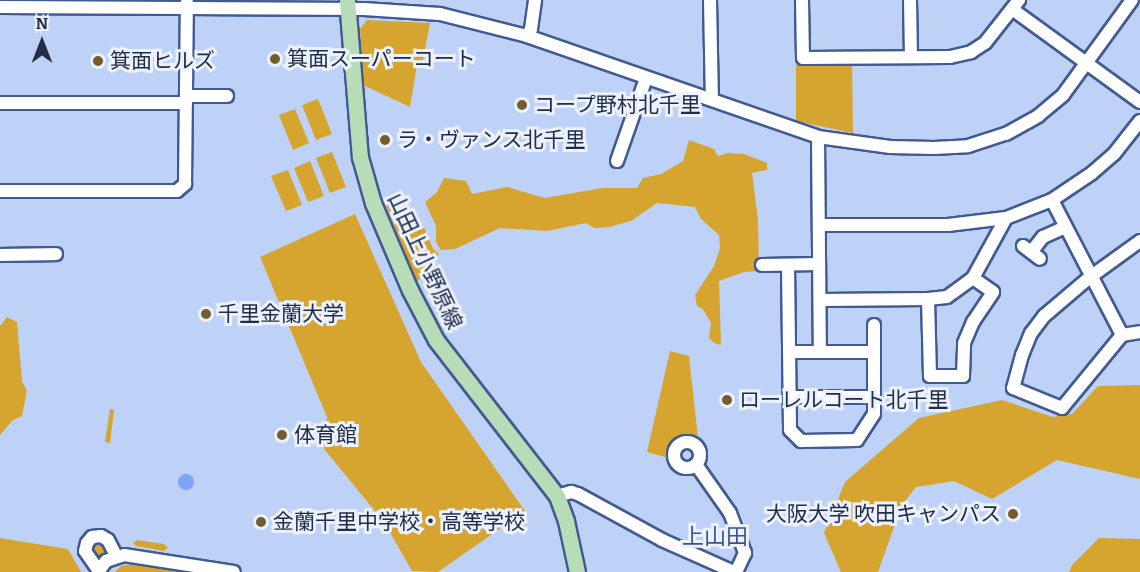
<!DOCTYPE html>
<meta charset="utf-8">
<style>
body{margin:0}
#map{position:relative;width:1140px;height:572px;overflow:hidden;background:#bed1f6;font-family:Bitter,"Noto Sans JP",serif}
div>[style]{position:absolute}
.green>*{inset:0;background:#d6a530}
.round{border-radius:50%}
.water>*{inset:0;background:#7da5fc}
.roads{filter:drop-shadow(2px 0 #415a90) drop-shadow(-2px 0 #415a90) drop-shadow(0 2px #415a90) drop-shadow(0 -2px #415a90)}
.minor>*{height:12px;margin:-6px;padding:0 6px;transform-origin:6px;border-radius:6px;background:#fff}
.minor>.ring{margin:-6px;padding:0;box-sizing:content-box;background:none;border:12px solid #fff;border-radius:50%}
.major>*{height:15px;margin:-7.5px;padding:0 7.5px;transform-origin:7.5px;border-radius:7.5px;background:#b8dcb8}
.dots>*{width:16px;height:16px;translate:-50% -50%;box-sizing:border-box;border:3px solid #ebf1fe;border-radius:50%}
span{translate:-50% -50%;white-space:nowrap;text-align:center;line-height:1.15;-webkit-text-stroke:6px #ebf1fe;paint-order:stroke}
.poi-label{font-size:21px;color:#222d45}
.left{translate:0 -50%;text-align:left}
.right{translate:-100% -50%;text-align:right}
.street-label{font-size:21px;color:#222d45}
.neighbourhood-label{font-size:22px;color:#3b5388}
.north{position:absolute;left:12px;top:12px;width:60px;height:60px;-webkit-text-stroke:4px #ebf1fe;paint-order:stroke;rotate:0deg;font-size:16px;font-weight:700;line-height:24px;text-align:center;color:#222d45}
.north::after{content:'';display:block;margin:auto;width:21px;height:27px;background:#222d45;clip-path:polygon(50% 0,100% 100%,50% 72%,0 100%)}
</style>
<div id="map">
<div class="green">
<div style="clip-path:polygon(367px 20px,430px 23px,422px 65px,417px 65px,410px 107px,363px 85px,360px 29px)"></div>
<div style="clip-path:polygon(852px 64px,853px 133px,796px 121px,796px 65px)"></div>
<div style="clip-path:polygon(318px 99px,332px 134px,316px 140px,302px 105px)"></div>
<div style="clip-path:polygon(295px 109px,309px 143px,293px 150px,279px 115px)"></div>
<div style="clip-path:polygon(689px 140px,714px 149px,718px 156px,728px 153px,744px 154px,767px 163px,767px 170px,752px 173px,758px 220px,759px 271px,744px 272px,719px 281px,721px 345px,714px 343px,709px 338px,711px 323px,703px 309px,697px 306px,695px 295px,714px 266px,720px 248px,719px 235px,701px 219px,695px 207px,657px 203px,631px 221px,609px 227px,594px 228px,586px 223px,547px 231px,500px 228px,455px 249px,441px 250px,436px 242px,436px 226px,425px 202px,437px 192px,444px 178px,466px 181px,472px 194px,507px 187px,545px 198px,602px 188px,637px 188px,643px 178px,661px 174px,683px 161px)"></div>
<div style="clip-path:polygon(332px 152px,346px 187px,330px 193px,316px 158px)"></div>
<div style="clip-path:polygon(310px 161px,324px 196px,308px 202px,294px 168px)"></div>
<div style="clip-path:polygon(288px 170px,302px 205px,286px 211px,271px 176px)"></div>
<div style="clip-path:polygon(383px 198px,388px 198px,404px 215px,407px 212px,425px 229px,433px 249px,439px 254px,417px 282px)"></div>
<div style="clip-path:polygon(355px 214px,421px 362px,525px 511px,438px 572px,412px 571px,384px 522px,324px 449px,327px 417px,260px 257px)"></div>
<div style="clip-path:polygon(7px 317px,17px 322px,22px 381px,27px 391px,22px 416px,13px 420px,0 435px,0 326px)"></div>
<div style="clip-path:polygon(670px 351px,689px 356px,698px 438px,687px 435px,678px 438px,669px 446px,668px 458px,647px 452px)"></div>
<div style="clip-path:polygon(1140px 385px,1140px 479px,1057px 460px,992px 499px,954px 481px,916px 487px,902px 505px,878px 572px,841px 572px,824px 533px,845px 482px,919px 418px,1002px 400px,1053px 417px,1072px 414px,1098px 386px)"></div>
<div style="clip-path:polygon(110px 409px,114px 410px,110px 443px,105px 442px)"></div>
<div style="clip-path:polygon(0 538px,68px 549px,81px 572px,0 572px)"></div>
<div style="clip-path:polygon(1099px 538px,1140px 539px,1140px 572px,1069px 572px,1072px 565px)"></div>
<div style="clip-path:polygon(137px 540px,164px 544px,168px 548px,164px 551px,136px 546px,133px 543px)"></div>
<div class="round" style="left:91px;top:543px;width:14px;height:14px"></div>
<div style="clip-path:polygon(132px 564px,182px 572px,115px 572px,121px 566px)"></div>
</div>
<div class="water">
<div class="round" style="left:178px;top:474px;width:16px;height:16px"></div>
</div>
<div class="roads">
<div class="minor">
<div style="left:710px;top:0;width:100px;rotate:88.9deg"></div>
<div style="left:802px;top:0;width:58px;rotate:89deg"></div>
<div style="left:803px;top:58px;width:147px;rotate:-0.4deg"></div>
<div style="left:950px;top:57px;width:22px;rotate:-13deg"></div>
<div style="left:971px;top:52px;width:17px;rotate:-33deg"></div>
<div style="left:985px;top:43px;width:55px;rotate:-51.7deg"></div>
<div style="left:910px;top:0;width:57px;rotate:89deg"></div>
<div style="left:0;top:7px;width:364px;rotate:0.3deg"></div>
<div style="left:364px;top:9px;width:76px;rotate:3.8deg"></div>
<div style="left:440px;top:14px;width:90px;rotate:14.2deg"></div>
<div style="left:527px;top:36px;width:308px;rotate:19.1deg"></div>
<div style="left:818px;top:137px;width:73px;rotate:7.9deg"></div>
<div style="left:890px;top:147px;width:44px;rotate:1.3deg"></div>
<div style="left:934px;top:148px;width:34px;rotate:-3deg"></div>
<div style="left:968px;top:146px;width:40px;rotate:-18deg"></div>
<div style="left:1006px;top:134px;width:37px;rotate:-29deg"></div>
<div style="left:1038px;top:116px;width:33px;rotate:-40deg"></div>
<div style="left:1063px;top:95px;width:117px;rotate:-54deg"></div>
<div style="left:1012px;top:9px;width:158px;rotate:36deg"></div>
<div style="left:527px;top:36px;width:8px;rotate:-60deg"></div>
<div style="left:531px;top:29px;width:29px;rotate:-82deg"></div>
<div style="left:186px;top:96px;width:41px"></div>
<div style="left:0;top:103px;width:186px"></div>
<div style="left:818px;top:137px;width:215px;rotate:89.5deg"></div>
<div style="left:617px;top:161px;width:88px;rotate:-70.7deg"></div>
<div style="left:0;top:191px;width:177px"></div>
<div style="left:177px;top:191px;width:11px;rotate:-41deg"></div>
<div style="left:185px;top:184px;width:182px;rotate:-89.4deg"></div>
<div style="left:1052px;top:200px;width:152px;rotate:62.6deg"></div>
<div style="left:819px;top:225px;width:129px"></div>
<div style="left:948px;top:225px;width:58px;rotate:-6.9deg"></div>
<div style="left:1006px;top:218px;width:49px;rotate:-21.4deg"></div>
<div style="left:1052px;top:200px;width:48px;rotate:-34deg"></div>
<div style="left:1092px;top:173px;width:29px;rotate:-41deg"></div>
<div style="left:1114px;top:154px;width:42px;rotate:-51.8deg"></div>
<div style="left:1140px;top:241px;width:62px;rotate:144.2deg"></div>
<div style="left:1090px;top:277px;width:60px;rotate:139.7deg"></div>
<div style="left:1044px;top:316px;width:21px;rotate:127deg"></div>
<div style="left:1031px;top:333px;width:24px;rotate:112deg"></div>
<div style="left:1022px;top:355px;width:34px;rotate:105deg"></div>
<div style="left:1013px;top:388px;width:53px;rotate:22.2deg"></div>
<div style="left:1062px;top:408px;width:94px;rotate:-50.6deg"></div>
<div style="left:1122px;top:335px;width:18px;rotate:-9deg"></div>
<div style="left:1023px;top:246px;width:21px;rotate:37deg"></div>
<div style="left:1032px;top:251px;width:18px;rotate:-52deg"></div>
<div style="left:1043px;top:237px;width:24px;rotate:-24deg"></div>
<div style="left:0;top:255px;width:56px;rotate:-1deg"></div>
<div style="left:762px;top:265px;width:57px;rotate:-1deg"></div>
<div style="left:788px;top:265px;width:165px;rotate:89.3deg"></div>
<div style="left:790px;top:430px;width:16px;rotate:45deg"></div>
<div style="left:801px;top:441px;width:56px;rotate:-1deg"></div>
<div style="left:857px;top:440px;width:31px;rotate:-57deg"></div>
<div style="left:874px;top:414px;width:89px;rotate:-90deg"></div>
<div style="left:928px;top:299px;width:77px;rotate:88.5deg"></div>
<div style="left:930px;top:376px;width:33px"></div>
<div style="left:963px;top:376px;width:33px;rotate:-88deg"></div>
<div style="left:964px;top:343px;width:23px;rotate:-67deg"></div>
<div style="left:973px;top:322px;width:36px;rotate:-56deg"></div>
<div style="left:993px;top:292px;width:24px;rotate:-145deg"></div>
<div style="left:820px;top:300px;width:108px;rotate:-0.5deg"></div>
<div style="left:928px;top:299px;width:19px;rotate:-6deg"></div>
<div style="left:947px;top:297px;width:32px;rotate:-36deg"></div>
<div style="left:973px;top:278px;width:68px;rotate:-61.2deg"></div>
<div style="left:789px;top:352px;width:85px"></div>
<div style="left:790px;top:397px;width:84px"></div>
<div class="ring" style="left:674px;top:442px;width:14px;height:14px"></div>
<div style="left:697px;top:466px;width:57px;rotate:54.9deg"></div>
<div style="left:730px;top:513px;width:43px;rotate:69.4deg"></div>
<div style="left:745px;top:553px;width:21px;rotate:115deg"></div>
<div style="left:557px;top:496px;width:15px;rotate:-16deg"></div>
<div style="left:571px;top:492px;width:7px;rotate:16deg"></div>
<div style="left:578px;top:494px;width:96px;rotate:28.7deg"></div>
<div style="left:662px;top:540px;width:79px;rotate:24deg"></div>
<div style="left:99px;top:571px;width:24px;rotate:-125deg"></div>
<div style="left:85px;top:551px;width:8px;rotate:-76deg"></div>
<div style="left:87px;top:543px;width:8px;rotate:-50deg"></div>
<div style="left:92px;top:537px;width:9px;rotate:-6deg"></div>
<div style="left:101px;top:536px;width:8px;rotate:30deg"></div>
<div style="left:108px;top:540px;width:18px;rotate:63deg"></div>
<div style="left:98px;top:572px;width:14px;rotate:-54deg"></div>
<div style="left:106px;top:561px;width:19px;rotate:-18deg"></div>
<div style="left:124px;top:555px;width:111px;rotate:8.8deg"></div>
</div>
<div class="major">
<div style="left:347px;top:0;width:158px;rotate:85.3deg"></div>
<div style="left:360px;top:157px;width:48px;rotate:74.2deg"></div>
<div style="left:373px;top:203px;width:95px;rotate:67deg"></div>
<div style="left:410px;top:290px;width:56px;rotate:62.5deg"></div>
<div style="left:436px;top:340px;width:197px;rotate:52.2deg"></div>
<div style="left:557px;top:496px;width:27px;rotate:70deg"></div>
<div style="left:566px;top:521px;width:52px;rotate:77.8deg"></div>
</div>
</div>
<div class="dots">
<div style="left:275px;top:59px;background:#745d2d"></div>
<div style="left:98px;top:61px;background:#745d2d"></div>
<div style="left:522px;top:105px;background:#745d2d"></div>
<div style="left:385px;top:140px;background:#745d2d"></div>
<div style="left:206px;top:314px;background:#745d2d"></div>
<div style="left:727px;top:400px;background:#745d2d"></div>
<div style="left:282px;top:435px;background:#745d2d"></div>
<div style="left:1013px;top:514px;background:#745d2d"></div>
<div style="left:261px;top:522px;background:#745d2d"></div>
</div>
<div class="poi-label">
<span class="left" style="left:287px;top:59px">箕面スーパーコート</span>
<span class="left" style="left:110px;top:61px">箕面ヒルズ</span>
<span class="left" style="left:534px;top:105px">コープ野村北千里</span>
<span class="left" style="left:397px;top:140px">ラ・ヴァンス北千里</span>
<span class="left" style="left:218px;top:314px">千里金蘭大学</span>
<span class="left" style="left:739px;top:400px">ローレルコート北千里</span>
<span class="left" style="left:294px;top:435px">体育館</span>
<span class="right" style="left:1001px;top:514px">大阪大学 吹田キャンパス</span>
<span class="left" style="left:273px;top:522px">金蘭千里中学校・高等学校</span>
</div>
<div class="street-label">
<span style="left:425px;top:261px;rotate:65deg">山田上小野原線</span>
</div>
<div class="neighbourhood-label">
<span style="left:715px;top:537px">上山田</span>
</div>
<div class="north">N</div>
</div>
